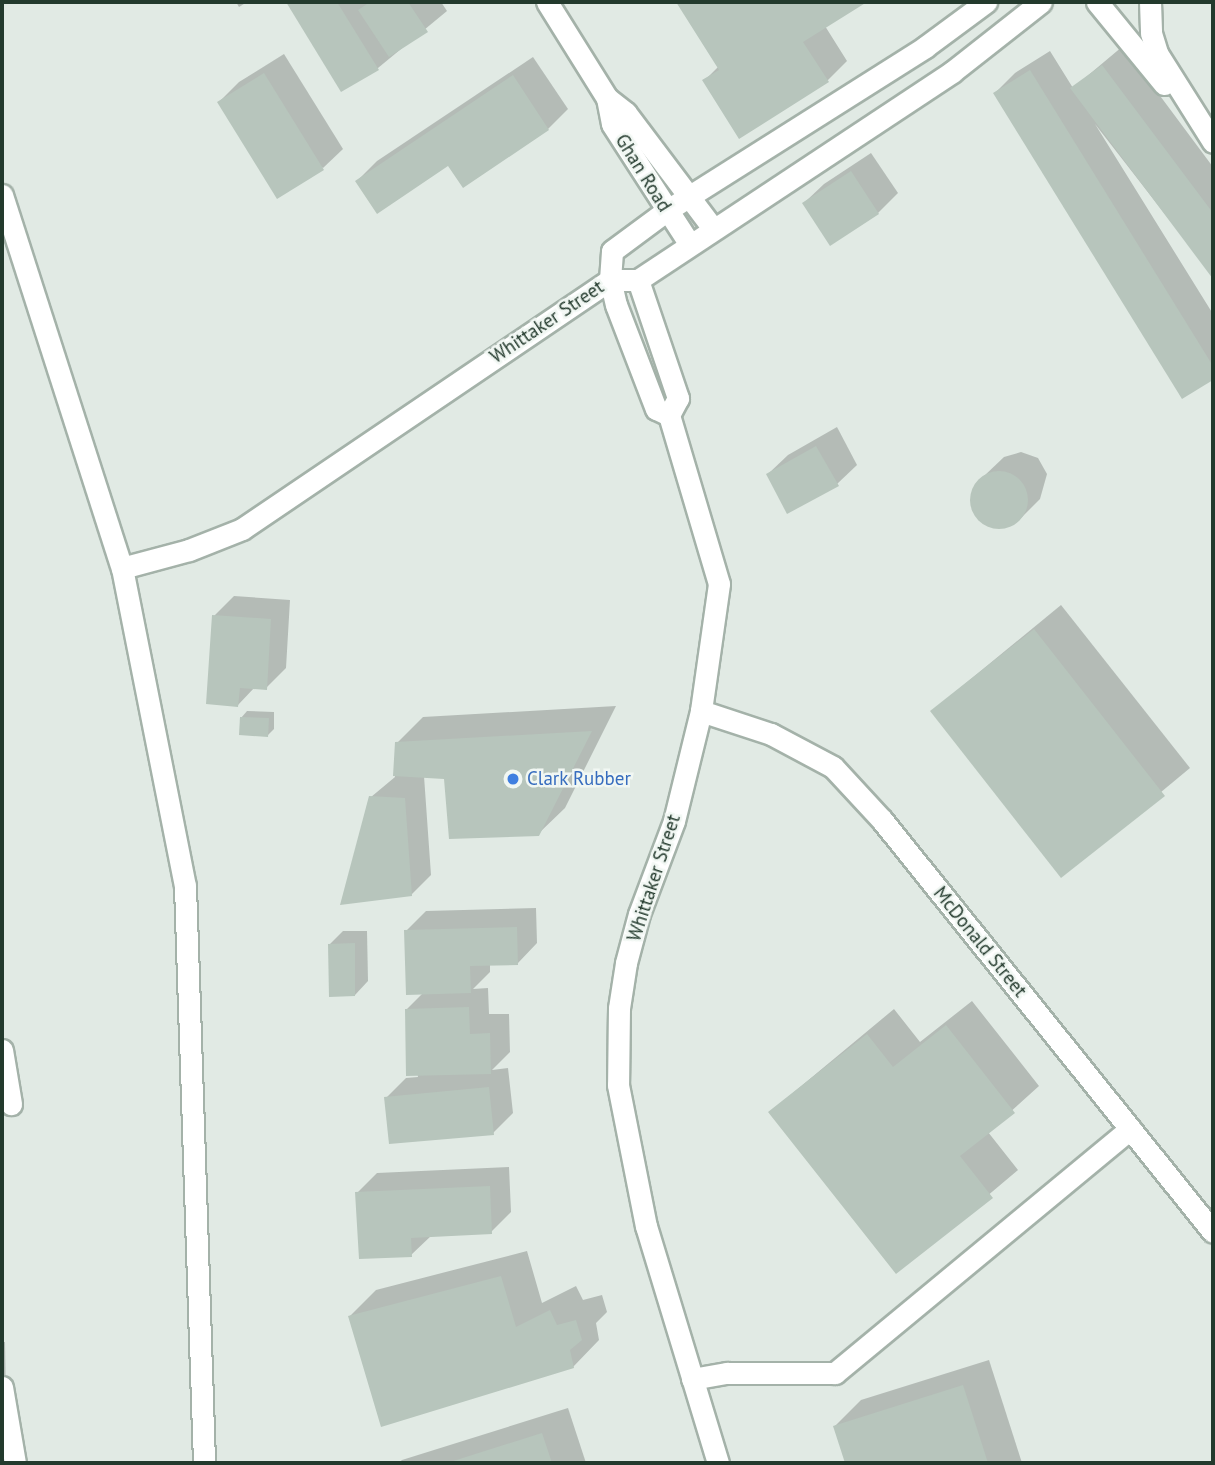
<!DOCTYPE html>
<style>
body{margin:0}
#map{position:relative;width:1215px;height:1465px;overflow:hidden;background:#e1eae4;font-family:"PT Sans",sans-serif}
div>[style]{position:absolute}
.shadow>*{inset:0;background:#0003}
.building>*{inset:0;background:#b7c5bc}
.round{border-radius:50%}
.roads{filter:drop-shadow(2px 0 #a4b2a9) drop-shadow(-2px 0 #a4b2a9) drop-shadow(0 2px #a4b2a9) drop-shadow(0 -2px #a4b2a9)}
.minor>*{height:21px;margin:-10.5px;padding:0 10.5px;transform-origin:10.5px;border-radius:10.5px;background:#fff}
.dots>*{width:19px;height:19px;translate:-50% -50%;box-sizing:border-box;border:4px solid #f1f7f3;border-radius:50%}
span{translate:-50% -50%;white-space:nowrap;text-align:center;line-height:1.15;-webkit-text-stroke:5px #f1f7f3;paint-order:stroke}
.street-label{font-size:19px;color:#233a2d}
.shop-label{font-size:19px;color:#366cbe}
.left{translate:0 -50%;text-align:left}
.frame{position:absolute;inset:0;border:4px solid #233a2d;pointer-events:none}
</style>
<div id="map">
<div class="shadow">
<div style="clip-path:polygon(236px 2px,247px 2px,239px 7px)"></div>
<div style="clip-path:polygon(288px 2px,441px 2px,447px 11px,378px 68px,342px 90px)"></div>
<div style="clip-path:polygon(678px 2px,864px 2px,825px 26px,847px 61px,828px 80px,704px 81px,719px 66px)"></div>
<div style="clip-path:polygon(1123px 46px,1213px 167px,1213px 276px,1095px 124px,1213px 314px,1213px 378px,1183px 396px,995px 93px,1015px 73px,1050px 51px,1073px 88px)"></div>
<div style="clip-path:polygon(284px 54px,343px 149px,323px 168px,219px 102px,239px 82px)"></div>
<div style="clip-path:polygon(533px 57px,568px 109px,548px 129px,449px 163px,357px 181px,377px 161px)"></div>
<div style="clip-path:polygon(871px 153px,898px 193px,878px 213px,804px 203px,824px 184px)"></div>
<div style="clip-path:polygon(837px 427px,857px 465px,837px 484px,768px 474px,788px 455px)"></div>
<div style="clip-path:polygon(1021px 452px,1038px 458px,1047px 474px,1040px 499px,1019px 520px,1003px 528px,985px 524px,972px 502px,983px 477px,1004px 457px)"></div>
<div style="clip-path:polygon(234px 596px,290px 600px,286px 668px,266px 688px,255px 687px,238px 705px,214px 616px)"></div>
<div style="clip-path:polygon(1061px 605px,1190px 768px,1061px 875px,932px 711px)"></div>
<div style="clip-path:polygon(616px 706px,565px 808px,538px 834px,445px 777px,424px 776px,431px 875px,411px 895px,371px 797px,395px 777px,397px 743px,423px 717px)"></div>
<div style="clip-path:polygon(247px 711px,274px 712px,274px 729px,268px 735px,241px 718px)"></div>
<div style="clip-path:polygon(536px 908px,537px 943px,518px 963px,490px 964px,490px 972px,473px 989px,488px 988px,489px 1014px,509px 1014px,510px 1052px,492px 1070px,508px 1068px,513px 1113px,493px 1133px,386px 1098px,406px 1078px,418px 1077px,406px 1010px,423px 993px,406px 931px,426px 911px)"></div>
<div style="clip-path:polygon(343px 931px,367px 931px,368px 981px,355px 995px,330px 944px)"></div>
<div style="clip-path:polygon(972px 1001px,1039px 1086px,988px 1132px,1018px 1170px,897px 1272px,770px 1112px,894px 1009px,920px 1042px)"></div>
<div style="clip-path:polygon(509px 1167px,511px 1212px,491px 1232px,432px 1235px,411px 1255px,357px 1193px,377px 1173px)"></div>
<div style="clip-path:polygon(527px 1251px,542px 1303px,576px 1286px,583px 1300px,602px 1295px,607px 1312px,596px 1323px,599px 1340px,573px 1367px,350px 1316px,376px 1290px)"></div>
<div style="clip-path:polygon(2px 1342px,5px 1342px,7px 1463px,2px 1463px)"></div>
<div style="clip-path:polygon(989px 1360px,1022px 1463px,847px 1463px,835px 1426px,861px 1400px)"></div>
<div style="clip-path:polygon(568px 1408px,586px 1463px,398px 1463px,402px 1460px)"></div>
</div>
<div class="building">
<div style="clip-path:polygon(286px 2px,337px 2px,379px 70px,341px 92px)"></div>
<div style="clip-path:polygon(370px 2px,408px 2px,428px 32px,389px 57px,358px 10px)"></div>
<div style="clip-path:polygon(676px 2px,867px 2px,803px 42px,829px 82px,739px 139px,702px 80px,719px 70px)"></div>
<div style="clip-path:polygon(1102px 65px,1213px 213px,1213px 279px,1070px 88px)"></div>
<div style="clip-path:polygon(1030px 70px,1213px 366px,1213px 380px,1182px 399px,993px 93px)"></div>
<div style="clip-path:polygon(264px 73px,324px 170px,277px 199px,217px 102px)"></div>
<div style="clip-path:polygon(513px 75px,549px 130px,463px 188px,448px 166px,377px 214px,355px 181px)"></div>
<div style="clip-path:polygon(851px 171px,879px 214px,830px 246px,802px 203px)"></div>
<div style="clip-path:polygon(816px 446px,839px 486px,787px 514px,766px 474px)"></div>
<div class="round" style="left:970px;top:471px;width:58px;height:58px"></div>
<div style="clip-path:polygon(212px 615px,271px 619px,267px 690px,240px 688px,238px 707px,206px 704px)"></div>
<div style="clip-path:polygon(1034px 629px,1165px 796px,1061px 878px,930px 711px)"></div>
<div style="clip-path:polygon(240px 717px,269px 718px,268px 737px,239px 735px)"></div>
<div style="clip-path:polygon(592px 731px,539px 836px,449px 839px,444px 779px,393px 776px,395px 742px)"></div>
<div style="clip-path:polygon(369px 796px,405px 798px,412px 896px,340px 905px)"></div>
<div style="clip-path:polygon(517px 927px,518px 965px,470px 966px,471px 993px,406px 995px,404px 930px)"></div>
<div style="clip-path:polygon(355px 943px,355px 996px,329px 997px,328px 944px)"></div>
<div style="clip-path:polygon(469px 1007px,470px 1034px,490px 1033px,491px 1074px,406px 1076px,405px 1009px)"></div>
<div style="clip-path:polygon(946px 1025px,1015px 1113px,960px 1156px,993px 1198px,896px 1274px,768px 1112px,867px 1034px,893px 1067px)"></div>
<div style="clip-path:polygon(489px 1087px,494px 1135px,389px 1144px,384px 1097px)"></div>
<div style="clip-path:polygon(490px 1186px,492px 1234px,411px 1238px,412px 1257px,359px 1259px,355px 1192px)"></div>
<div style="clip-path:polygon(501px 1276px,516px 1327px,550px 1310px,557px 1325px,576px 1320px,582px 1340px,570px 1350px,574px 1368px,381px 1427px,348px 1316px)"></div>
<div style="clip-path:polygon(963px 1385px,988px 1463px,845px 1463px,833px 1426px)"></div>
<div style="clip-path:polygon(542px 1433px,552px 1463px,447px 1463px)"></div>
</div>
<div class="roads">
<div class="minor">
<div style="left:547px;top:2px;width:113px;rotate:58deg"></div>
<div style="left:607px;top:98px;width:24px;rotate:38deg"></div>
<div style="left:626px;top:113px;width:143px;rotate:53deg"></div>
<div style="left:1097px;top:2px;width:106px;rotate:50.7deg"></div>
<div style="left:1150px;top:2px;width:31px;rotate:88deg"></div>
<div style="left:1151px;top:33px;width:21px;rotate:73deg"></div>
<div style="left:1157px;top:53px;width:105px;rotate:57.8deg"></div>
<div style="left:607px;top:98px;width:26px;rotate:79deg"></div>
<div style="left:612px;top:124px;width:142px;rotate:57.1deg"></div>
<div style="left:2px;top:195px;width:392px;rotate:72.2deg"></div>
<div style="left:122px;top:568px;width:324px;rotate:78.8deg"></div>
<div style="left:185px;top:886px;width:577px;rotate:88.11deg"></div>
<div style="left:638px;top:280px;width:125px;rotate:71.3deg"></div>
<div style="left:678px;top:398px;width:19px;rotate:118deg"></div>
<div style="left:669px;top:415px;width:176px;rotate:73.5deg"></div>
<div style="left:719px;top:584px;width:128px;rotate:98.1deg"></div>
<div style="left:701px;top:711px;width:113px;rotate:103.8deg"></div>
<div style="left:674px;top:821px;width:99px;rotate:110.6deg"></div>
<div style="left:639px;top:914px;width:51px;rotate:104.9deg"></div>
<div style="left:626px;top:963px;width:46px;rotate:98.8deg"></div>
<div style="left:619px;top:1008px;width:77px;rotate:90.7deg"></div>
<div style="left:618px;top:1085px;width:144px;rotate:78.8deg"></div>
<div style="left:646px;top:1226px;width:248px;rotate:73.1deg"></div>
<div style="left:669px;top:415px;width:14px;rotate:-155deg"></div>
<div style="left:656px;top:409px;width:111px;rotate:-111deg"></div>
<div style="left:616px;top:305px;width:26px;rotate:-103deg"></div>
<div style="left:610px;top:280px;width:29px;rotate:-86deg"></div>
<div style="left:612px;top:251px;width:67px;rotate:-36.5deg"></div>
<div style="left:666px;top:211px;width:307px;rotate:-32.3deg"></div>
<div style="left:925px;top:47px;width:76px;rotate:-36.4deg"></div>
<div style="left:122px;top:568px;width:69px;rotate:-15deg"></div>
<div style="left:189px;top:550px;width:57px;rotate:-21.6deg"></div>
<div style="left:242px;top:529px;width:444px;rotate:-34.1deg"></div>
<div style="left:610px;top:280px;width:28px"></div>
<div style="left:638px;top:280px;width:377px;rotate:-33.5deg"></div>
<div style="left:952px;top:72px;width:113px;rotate:-38.2deg"></div>
<div style="left:701px;top:711px;width:74px;rotate:18.2deg"></div>
<div style="left:771px;top:734px;width:70px;rotate:28deg"></div>
<div style="left:833px;top:767px;width:72px;rotate:47.2deg"></div>
<div style="left:882px;top:820px;width:528px;rotate:51.22deg"></div>
<div style="left:2px;top:1050px;width:55px;rotate:80.5deg"></div>
<div style="left:692px;top:1379px;width:36px;rotate:-10deg"></div>
<div style="left:727px;top:1373px;width:108px"></div>
<div style="left:835px;top:1373px;width:383px;rotate:-39.6deg"></div>
<div style="left:2px;top:1387px;width:77px;rotate:80.3deg"></div>
</div>
</div>
<div class="dots">
<div style="left:513px;top:779px;background:#3f7fe0"></div>
</div>
<div class="street-label">
<span style="left:643px;top:173px;rotate:58deg">Ghan Road</span>
<span style="left:547px;top:322px;rotate:-34deg">Whittaker Street</span>
<span style="left:654px;top:878px;rotate:-72deg">Whittaker Street</span>
<span style="left:980px;top:942px;rotate:51deg">McDonald Street</span>
</div>
<div class="shop-label">
<span class="left" style="left:527px;top:779px">Clark Rubber</span>
</div>
<div class="frame"></div>
</div>
